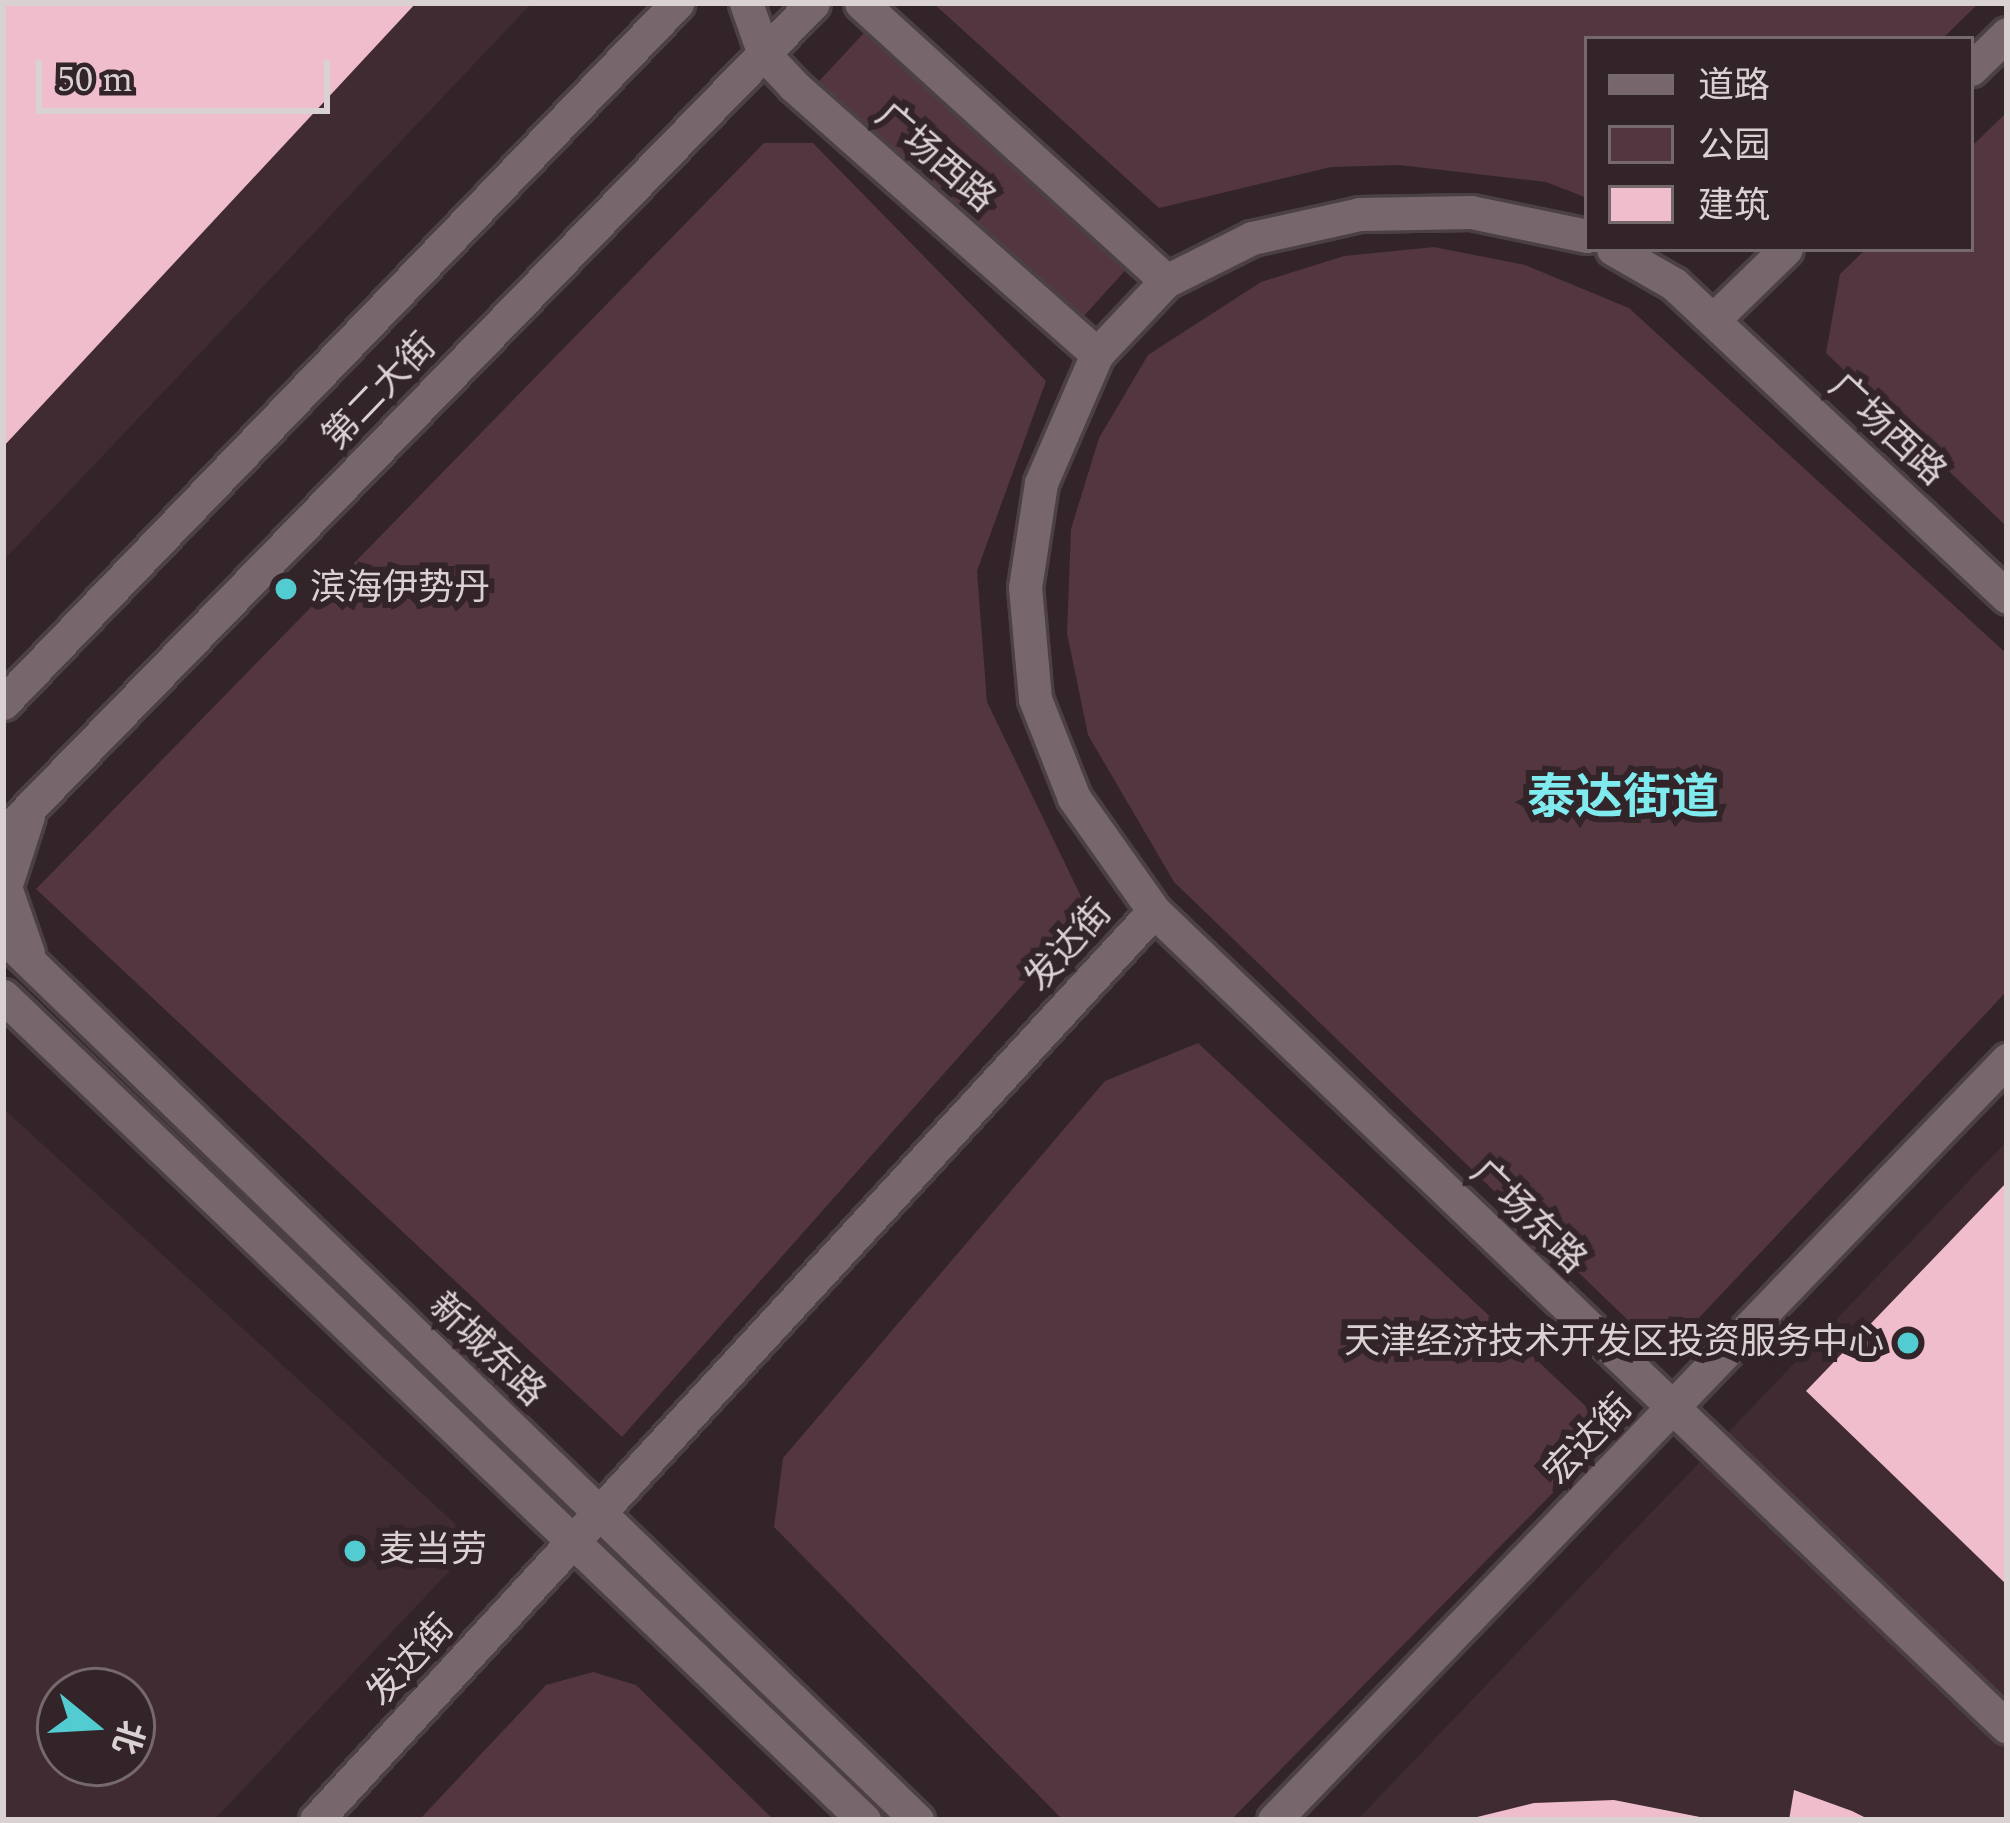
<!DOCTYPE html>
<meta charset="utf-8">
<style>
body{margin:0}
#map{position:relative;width:2010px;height:1823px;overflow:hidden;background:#322428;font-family:Spectral,"Noto Sans SC",serif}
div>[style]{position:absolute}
.built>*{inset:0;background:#3f2b31}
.green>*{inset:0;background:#53363f}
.building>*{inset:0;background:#f0bdcc}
.roads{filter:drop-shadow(3px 0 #4b4043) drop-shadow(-3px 0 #4b4043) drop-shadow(0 3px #4b4043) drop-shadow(0 -3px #4b4043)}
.tertiary>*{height:33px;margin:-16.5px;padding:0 16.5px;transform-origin:16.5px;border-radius:16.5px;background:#77676c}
.secondary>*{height:33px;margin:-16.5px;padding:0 16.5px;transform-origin:16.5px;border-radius:16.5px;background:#77676c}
.dots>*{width:33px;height:33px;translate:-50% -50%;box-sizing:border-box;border:6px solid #322428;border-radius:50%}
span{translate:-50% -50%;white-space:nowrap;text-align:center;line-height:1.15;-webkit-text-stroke:12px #322428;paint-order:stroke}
.street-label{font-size:36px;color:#dad1d3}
.poi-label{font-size:36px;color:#dad1d3}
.left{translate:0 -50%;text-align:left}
.right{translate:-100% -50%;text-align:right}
.district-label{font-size:48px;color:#7febee;font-weight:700}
.frame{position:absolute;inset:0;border:6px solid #dad1d3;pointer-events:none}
.legend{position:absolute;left:1584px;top:36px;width:390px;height:216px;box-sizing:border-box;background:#322428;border:3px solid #75696c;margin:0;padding:15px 21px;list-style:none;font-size:36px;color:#dad1d3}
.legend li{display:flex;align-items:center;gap:24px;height:60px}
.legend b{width:60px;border:3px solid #75696c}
.north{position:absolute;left:36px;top:1667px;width:120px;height:120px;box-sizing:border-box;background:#322428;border:3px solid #75696c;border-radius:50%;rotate:108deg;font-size:33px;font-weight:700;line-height:48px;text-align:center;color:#dad1d3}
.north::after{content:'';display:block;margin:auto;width:42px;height:54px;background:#52ccd0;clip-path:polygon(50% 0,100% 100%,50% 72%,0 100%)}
.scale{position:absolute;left:36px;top:60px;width:294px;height:54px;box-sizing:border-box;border:6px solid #dad1d3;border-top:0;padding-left:15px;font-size:36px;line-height:42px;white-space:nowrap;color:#dad1d3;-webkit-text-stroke:9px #322428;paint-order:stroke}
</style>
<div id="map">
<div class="built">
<div style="clip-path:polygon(3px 3px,532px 3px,3px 561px)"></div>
<div style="clip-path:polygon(evenodd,3px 1108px,476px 1543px,214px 1820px,3px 1820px,3px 1108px,60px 1691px,132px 1691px,132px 1763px,60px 1763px,60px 1691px)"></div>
<div style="clip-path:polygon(2007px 1141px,2007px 1820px,1357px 1820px)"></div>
</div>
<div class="green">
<div style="clip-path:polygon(933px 3px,1979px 3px,1942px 39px,1587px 39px,1587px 198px,1546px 182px,1399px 165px,1331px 167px,1159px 208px)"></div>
<div style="clip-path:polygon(887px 8px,1151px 242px,1063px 339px,797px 105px)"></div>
<div style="clip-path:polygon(2007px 112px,2007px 527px,1826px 353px,1840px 274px,1866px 249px,1971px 249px,1971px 147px)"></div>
<div style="clip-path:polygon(764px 143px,813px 143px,1046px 381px,977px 571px,987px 702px,1088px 911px,622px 1437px,36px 889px)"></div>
<div style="clip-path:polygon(1434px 247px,1525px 265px,1629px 308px,2007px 654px,2007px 991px,1664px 1355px,1174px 882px,1088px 735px,1067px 633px,1071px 529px,1099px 438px,1148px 355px,1261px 282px,1344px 256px)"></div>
<div style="clip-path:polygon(1198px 1043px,1592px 1412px,1593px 1452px,1231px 1820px,1063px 1820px,774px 1527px,783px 1458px,1105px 1081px)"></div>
<div style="clip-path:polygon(593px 1672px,636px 1685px,774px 1820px,419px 1820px,546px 1685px)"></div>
</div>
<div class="building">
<div style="clip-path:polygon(3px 3px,416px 3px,3px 447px)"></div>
<div style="clip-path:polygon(2007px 1182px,2007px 1585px,1806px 1391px)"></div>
<div style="clip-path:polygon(1794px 1790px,1852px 1811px,1870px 1820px,1789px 1820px)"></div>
<div style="clip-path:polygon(1614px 1800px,1715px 1820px,1465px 1820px,1534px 1803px)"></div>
</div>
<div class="roads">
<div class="tertiary">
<div style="left:746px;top:3px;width:54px;rotate:70.6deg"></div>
<div style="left:764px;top:54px;width:44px;rotate:46.8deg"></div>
<div style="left:794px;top:86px;width:405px;rotate:41.5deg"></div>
<div style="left:861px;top:3px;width:413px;rotate:42.3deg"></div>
<div style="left:1971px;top:69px;width:50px;rotate:-44.2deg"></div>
<div style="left:1587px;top:236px;width:118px;rotate:-168.3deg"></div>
<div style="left:1471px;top:212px;width:111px;rotate:179deg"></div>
<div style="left:1360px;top:214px;width:111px;rotate:167.5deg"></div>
<div style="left:1252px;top:238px;width:96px;rotate:153.4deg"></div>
<div style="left:1166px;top:281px;width:100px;rotate:133.4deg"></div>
<div style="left:1097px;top:354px;width:141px;rotate:113.5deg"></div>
<div style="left:1041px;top:483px;width:105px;rotate:98.7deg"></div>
<div style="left:1025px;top:587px;width:112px;rotate:84.9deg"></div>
<div style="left:1035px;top:699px;width:106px;rotate:68.5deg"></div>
<div style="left:1074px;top:798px;width:138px;rotate:54.7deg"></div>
<div style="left:1154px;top:911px;width:1180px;rotate:43.73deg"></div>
<div style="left:1613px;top:249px;width:70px;rotate:29.8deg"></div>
<div style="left:1674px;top:284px;width:457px;rotate:43.2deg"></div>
<div style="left:1714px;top:319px;width:100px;rotate:-44.2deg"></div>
<div style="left:316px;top:1820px;width:1236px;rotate:-47.33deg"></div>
<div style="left:1274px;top:1820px;width:1056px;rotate:-46.04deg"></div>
</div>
<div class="secondary">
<div style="left:3px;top:703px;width:972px;rotate:-46.08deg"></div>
<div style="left:28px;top:816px;width:75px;rotate:107.9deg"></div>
<div style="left:5px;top:887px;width:70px;rotate:70.8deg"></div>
<div style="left:3px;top:835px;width:1161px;rotate:-45.77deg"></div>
<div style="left:3px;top:936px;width:1272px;rotate:44.04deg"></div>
<div style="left:3px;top:996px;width:1192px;rotate:43.74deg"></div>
</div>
</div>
<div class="dots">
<div style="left:286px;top:589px;background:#52ccd0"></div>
<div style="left:1908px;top:1343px;background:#52ccd0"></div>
<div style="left:355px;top:1551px;background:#52ccd0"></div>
</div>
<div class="street-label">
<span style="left:935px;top:158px;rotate:41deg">广场西路</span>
<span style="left:380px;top:392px;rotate:-46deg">第二大街</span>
<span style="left:1887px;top:430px;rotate:43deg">广场西路</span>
<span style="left:1069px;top:946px;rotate:-48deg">发达街</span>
<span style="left:1528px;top:1217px;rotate:44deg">广场东路</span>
<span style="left:487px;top:1350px;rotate:44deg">新城东路</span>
<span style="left:1589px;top:1440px;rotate:-46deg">宏达街</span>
<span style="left:411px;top:1661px;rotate:-47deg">发达街</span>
</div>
<div class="poi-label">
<span class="left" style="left:310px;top:589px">滨海伊势丹</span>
<span class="right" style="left:1884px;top:1343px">天津经济技术开发区投资服务中心</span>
<span class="left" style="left:379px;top:1551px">麦当劳</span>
</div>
<div class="district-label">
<span style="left:1623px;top:799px">泰达街道</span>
</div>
<div class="frame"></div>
<ul class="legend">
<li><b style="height:15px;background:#77676c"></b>道路</li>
<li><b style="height:33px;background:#53363f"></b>公园</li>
<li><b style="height:33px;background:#f0bdcc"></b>建筑</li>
</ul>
<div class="north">北</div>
<div class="scale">50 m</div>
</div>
